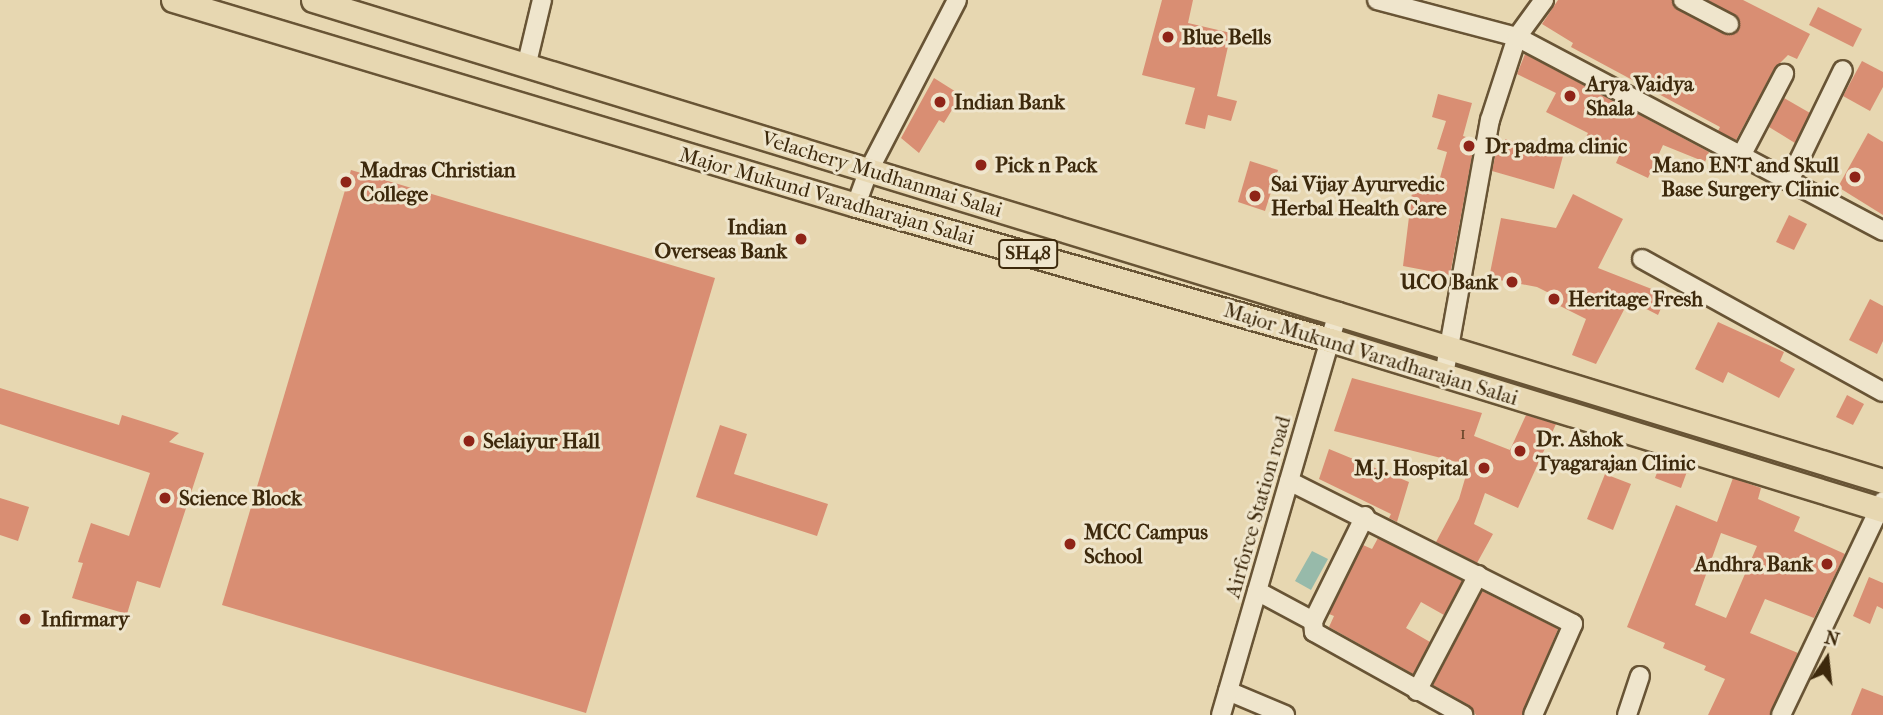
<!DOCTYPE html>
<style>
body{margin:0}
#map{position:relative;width:1883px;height:715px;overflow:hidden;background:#e7d7b1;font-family:"IM FELL French Canon",serif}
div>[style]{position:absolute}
.water>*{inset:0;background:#97baaa}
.building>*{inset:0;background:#d98e73}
.roads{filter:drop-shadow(2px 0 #685435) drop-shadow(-2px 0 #685435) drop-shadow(0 2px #685435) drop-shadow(0 -2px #685435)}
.minor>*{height:18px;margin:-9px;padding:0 9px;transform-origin:9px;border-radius:9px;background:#efe5cc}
.major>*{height:23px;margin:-11.5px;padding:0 11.5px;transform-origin:11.5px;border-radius:11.5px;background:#e7d7b1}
.dots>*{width:19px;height:19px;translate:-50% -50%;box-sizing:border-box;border:4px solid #efe5cc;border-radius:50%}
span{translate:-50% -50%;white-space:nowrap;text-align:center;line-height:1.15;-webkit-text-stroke:6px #efe5cc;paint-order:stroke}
.number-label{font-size:18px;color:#644226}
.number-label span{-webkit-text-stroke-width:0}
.shield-label span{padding:2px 5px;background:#efe5cc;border:2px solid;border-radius:5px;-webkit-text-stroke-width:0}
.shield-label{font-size:19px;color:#3d290c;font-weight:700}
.poi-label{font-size:21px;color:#3d290c;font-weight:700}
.left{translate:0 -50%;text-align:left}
.right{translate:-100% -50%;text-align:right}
.street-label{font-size:21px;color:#3d290c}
.north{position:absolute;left:1792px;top:624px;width:70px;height:70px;-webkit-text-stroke:5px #efe5cc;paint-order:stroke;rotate:14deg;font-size:19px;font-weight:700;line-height:28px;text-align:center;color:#3d290c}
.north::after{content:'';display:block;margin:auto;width:24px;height:32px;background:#3d290c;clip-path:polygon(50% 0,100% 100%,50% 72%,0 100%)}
</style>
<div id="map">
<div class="water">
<div style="clip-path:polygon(1312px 551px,1328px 559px,1311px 590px,1295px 581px)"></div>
</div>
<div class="building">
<div style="clip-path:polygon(1162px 0,1193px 0,1188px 23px,1231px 33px,1217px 96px,1237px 101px,1231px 121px,1208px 115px,1205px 129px,1185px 124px,1195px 88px,1142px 75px)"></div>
<div style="clip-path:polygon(1558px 0,1672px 0,1678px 10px,1729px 35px,1739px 30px,1739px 19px,1708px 0,1743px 0,1810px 34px,1797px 59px,1788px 55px,1774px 69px,1736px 140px,1718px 131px,1720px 127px,1571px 47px,1573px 43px,1542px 24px)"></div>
<div style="clip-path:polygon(1818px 7px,1862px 29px,1853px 47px,1809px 25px)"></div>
<div style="clip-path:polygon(1525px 54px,1709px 152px,1705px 162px,1663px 145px,1648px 178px,1616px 163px,1619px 156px,1585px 139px,1588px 133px,1546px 112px,1556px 93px,1517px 74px)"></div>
<div style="clip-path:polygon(1862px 61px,1883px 72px,1883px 87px,1870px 111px,1843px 96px)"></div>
<div style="clip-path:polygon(934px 78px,961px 95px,944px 123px,939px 120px,919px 153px,901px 138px)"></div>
<div style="clip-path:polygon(1438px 94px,1472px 103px,1463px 136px,1475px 140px,1450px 275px,1403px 266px,1413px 184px,1438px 185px,1447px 152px,1437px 149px,1446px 121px,1432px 117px)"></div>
<div style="clip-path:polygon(1784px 98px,1810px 113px,1795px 143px,1769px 127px)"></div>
<div style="clip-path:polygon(1868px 133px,1883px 142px,1883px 215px,1838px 187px)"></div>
<div style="clip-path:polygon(1505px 139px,1563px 156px,1554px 189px,1492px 171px,1497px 147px,1502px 149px)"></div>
<div style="clip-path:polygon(1250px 161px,1278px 170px,1265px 211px,1238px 202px)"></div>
<div style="clip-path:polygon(351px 170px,715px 278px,586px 713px,222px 605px)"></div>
<div style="clip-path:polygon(1573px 194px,1623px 219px,1598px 268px,1667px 295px,1658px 315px,1629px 300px,1596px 364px,1572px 355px,1586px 319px,1554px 303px,1557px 297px,1537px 287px,1489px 278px,1501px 218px,1556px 228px)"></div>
<div style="clip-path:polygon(1789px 215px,1807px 224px,1794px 250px,1776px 242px)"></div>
<div style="clip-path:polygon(1870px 299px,1883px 306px,1883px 341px,1877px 354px,1849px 340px)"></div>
<div style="clip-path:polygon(1718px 322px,1784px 352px,1780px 361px,1795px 369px,1779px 398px,1728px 372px,1723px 383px,1695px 369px)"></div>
<div style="clip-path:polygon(1352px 378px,1482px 413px,1474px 436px,1510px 450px,1526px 415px,1556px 424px,1518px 508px,1485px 493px,1474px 524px,1493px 534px,1477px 563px,1436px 542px,1459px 499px,1469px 465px,1334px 431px)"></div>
<div style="clip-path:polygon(0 388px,119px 425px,122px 415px,179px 433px,169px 442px,204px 453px,160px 588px,137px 581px,127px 614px,72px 598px,83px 563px,78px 562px,91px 523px,129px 536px,150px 473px,0 424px)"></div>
<div style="clip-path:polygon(1847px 395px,1864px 404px,1853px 425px,1836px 417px)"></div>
<div style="clip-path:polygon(720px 425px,747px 434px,734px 474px,828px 504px,817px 536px,696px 497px)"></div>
<div style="clip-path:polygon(1329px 449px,1409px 482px,1397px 522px,1389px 518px,1391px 514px,1319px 479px)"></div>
<div style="clip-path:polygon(1663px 457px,1689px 466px,1681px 488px,1655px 478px)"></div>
<div style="clip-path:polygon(1605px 474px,1631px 484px,1613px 530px,1587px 519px)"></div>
<div style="clip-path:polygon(evenodd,1733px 478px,1761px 488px,1758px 499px,1800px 517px,1794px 531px,1845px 554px,1814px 618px,1765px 599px,1750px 633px,1798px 653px,1770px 715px,1708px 715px,1725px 679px,1704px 670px,1706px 666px,1663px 648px,1665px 643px,1627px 627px,1676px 505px,1717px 522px,1733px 478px,1721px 533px,1757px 546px,1726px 618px,1695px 605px,1721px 533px)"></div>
<div style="clip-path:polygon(0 498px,29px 507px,18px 541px,0 535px)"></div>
<div style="clip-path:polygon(1378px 538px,1462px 581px,1444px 615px,1421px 602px,1406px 628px,1430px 642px,1413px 674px,1329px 627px,1334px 616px,1329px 614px,1363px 545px,1372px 549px)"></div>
<div style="clip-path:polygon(1869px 577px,1883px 583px,1883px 609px,1877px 606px,1870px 624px,1853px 616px)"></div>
<div style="clip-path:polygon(1482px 591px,1558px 629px,1522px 715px,1476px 715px,1469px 705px,1433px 685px)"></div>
<div style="clip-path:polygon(1862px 688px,1883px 696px,1883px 715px,1851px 715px)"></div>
</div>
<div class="roads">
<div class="minor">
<div style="left:1377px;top:0;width:145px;rotate:14.8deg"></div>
<div style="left:1517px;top:37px;width:414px;rotate:27.9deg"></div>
<div style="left:1683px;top:0;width:52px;rotate:27.6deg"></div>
<div style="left:526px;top:67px;width:69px;rotate:-76.6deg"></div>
<div style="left:1741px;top:156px;width:93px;rotate:-62.3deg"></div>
<div style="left:1789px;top:181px;width:123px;rotate:-64.1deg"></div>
<div style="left:856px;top:205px;width:37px;rotate:-70deg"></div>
<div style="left:869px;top:170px;width:191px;rotate:-62.6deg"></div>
<div style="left:1642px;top:259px;width:275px;rotate:28.9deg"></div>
<div style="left:1444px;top:375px;width:259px;rotate:-79.8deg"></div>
<div style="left:1490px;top:120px;width:87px;rotate:-72deg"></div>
<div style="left:1517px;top:37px;width:46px;rotate:-53.9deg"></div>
<div style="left:1289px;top:481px;width:318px;rotate:26.7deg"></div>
<div style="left:1573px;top:624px;width:99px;rotate:113.7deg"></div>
<div style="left:1365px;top:516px;width:117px;rotate:116.3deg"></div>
<div style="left:1313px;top:621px;width:11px;rotate:85deg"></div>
<div style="left:1314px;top:632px;width:171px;rotate:29.1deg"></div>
<div style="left:1257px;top:591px;width:64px;rotate:28.2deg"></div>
<div style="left:1228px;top:691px;width:62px;rotate:22.8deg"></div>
<div style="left:1417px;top:691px;width:131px;rotate:-62.3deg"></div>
<div style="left:1221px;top:715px;width:420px;rotate:-73.8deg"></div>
<div style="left:1627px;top:715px;width:41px;rotate:-71.6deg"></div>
<div style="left:1781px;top:715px;width:237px;rotate:-64.5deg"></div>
</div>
<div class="major">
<div style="left:173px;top:0;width:713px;rotate:16.71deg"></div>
<div style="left:856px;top:205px;width:493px;rotate:15.9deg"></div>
<div style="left:1330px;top:340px;width:579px;rotate:17.09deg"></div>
<div style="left:313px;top:0;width:1642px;rotate:17.03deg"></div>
</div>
</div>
<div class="dots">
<div style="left:1168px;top:37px;background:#8f2418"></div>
<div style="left:1570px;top:96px;background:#8f2418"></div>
<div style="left:940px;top:102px;background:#8f2418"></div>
<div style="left:1469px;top:146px;background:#8f2418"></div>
<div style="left:981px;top:165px;background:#8f2418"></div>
<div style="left:1855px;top:177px;background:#8f2418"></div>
<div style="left:346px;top:182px;background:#8f2418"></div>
<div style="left:1255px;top:196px;background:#8f2418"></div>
<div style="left:801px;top:239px;background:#8f2418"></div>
<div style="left:1512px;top:282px;background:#8f2418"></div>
<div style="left:1554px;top:299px;background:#8f2418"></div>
<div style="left:469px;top:441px;background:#8f2418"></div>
<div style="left:1520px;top:451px;background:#8f2418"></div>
<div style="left:1484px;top:468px;background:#8f2418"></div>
<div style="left:165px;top:498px;background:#8f2418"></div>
<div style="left:1070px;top:544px;background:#8f2418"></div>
<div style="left:1827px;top:564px;background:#8f2418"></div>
<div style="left:25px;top:619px;background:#8f2418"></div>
</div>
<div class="number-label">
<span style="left:1463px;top:434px">1</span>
</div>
<div class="shield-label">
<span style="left:1028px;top:254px">SH48</span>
</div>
<div class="poi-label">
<span class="left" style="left:1182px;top:37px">Blue Bells</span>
<span class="left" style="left:1586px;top:96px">Arya Vaidya<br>Shala</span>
<span class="left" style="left:954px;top:102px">Indian Bank</span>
<span class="left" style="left:1485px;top:146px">Dr padma clinic</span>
<span class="left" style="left:995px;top:165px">Pick n Pack</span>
<span class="right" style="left:1839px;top:177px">Mano ENT and Skull<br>Base Surgery Clinic</span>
<span class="left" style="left:360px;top:182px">Madras Christian<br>College</span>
<span class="left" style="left:1271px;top:196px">Sai Vijay Ayurvedic<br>Herbal Health Care</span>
<span class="right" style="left:787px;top:239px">Indian<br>Overseas Bank</span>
<span class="right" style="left:1498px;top:282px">UCO Bank</span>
<span class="left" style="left:1568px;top:299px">Heritage Fresh</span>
<span class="left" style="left:1536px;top:451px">Dr. Ashok<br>Tyagarajan Clinic</span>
<span class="left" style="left:483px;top:441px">Selaiyur Hall</span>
<span class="right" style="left:1468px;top:468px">M.J. Hospital</span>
<span class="left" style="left:179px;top:498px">Science Block</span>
<span class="left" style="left:1084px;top:544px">MCC Campus<br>School</span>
<span class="right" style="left:1813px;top:564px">Andhra Bank</span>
<span class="left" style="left:41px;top:619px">Infirmary</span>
</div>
<div class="street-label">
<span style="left:882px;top:174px;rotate:17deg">Velachery Mudhanmai Salai</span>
<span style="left:827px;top:196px;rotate:16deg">Major Mukund Varadharajan Salai</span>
<span style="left:1371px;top:354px;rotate:17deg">Major Mukund Varadharajan Salai</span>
<span style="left:1258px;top:507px;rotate:-74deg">Airforce Station road</span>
</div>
<div class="north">N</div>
</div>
